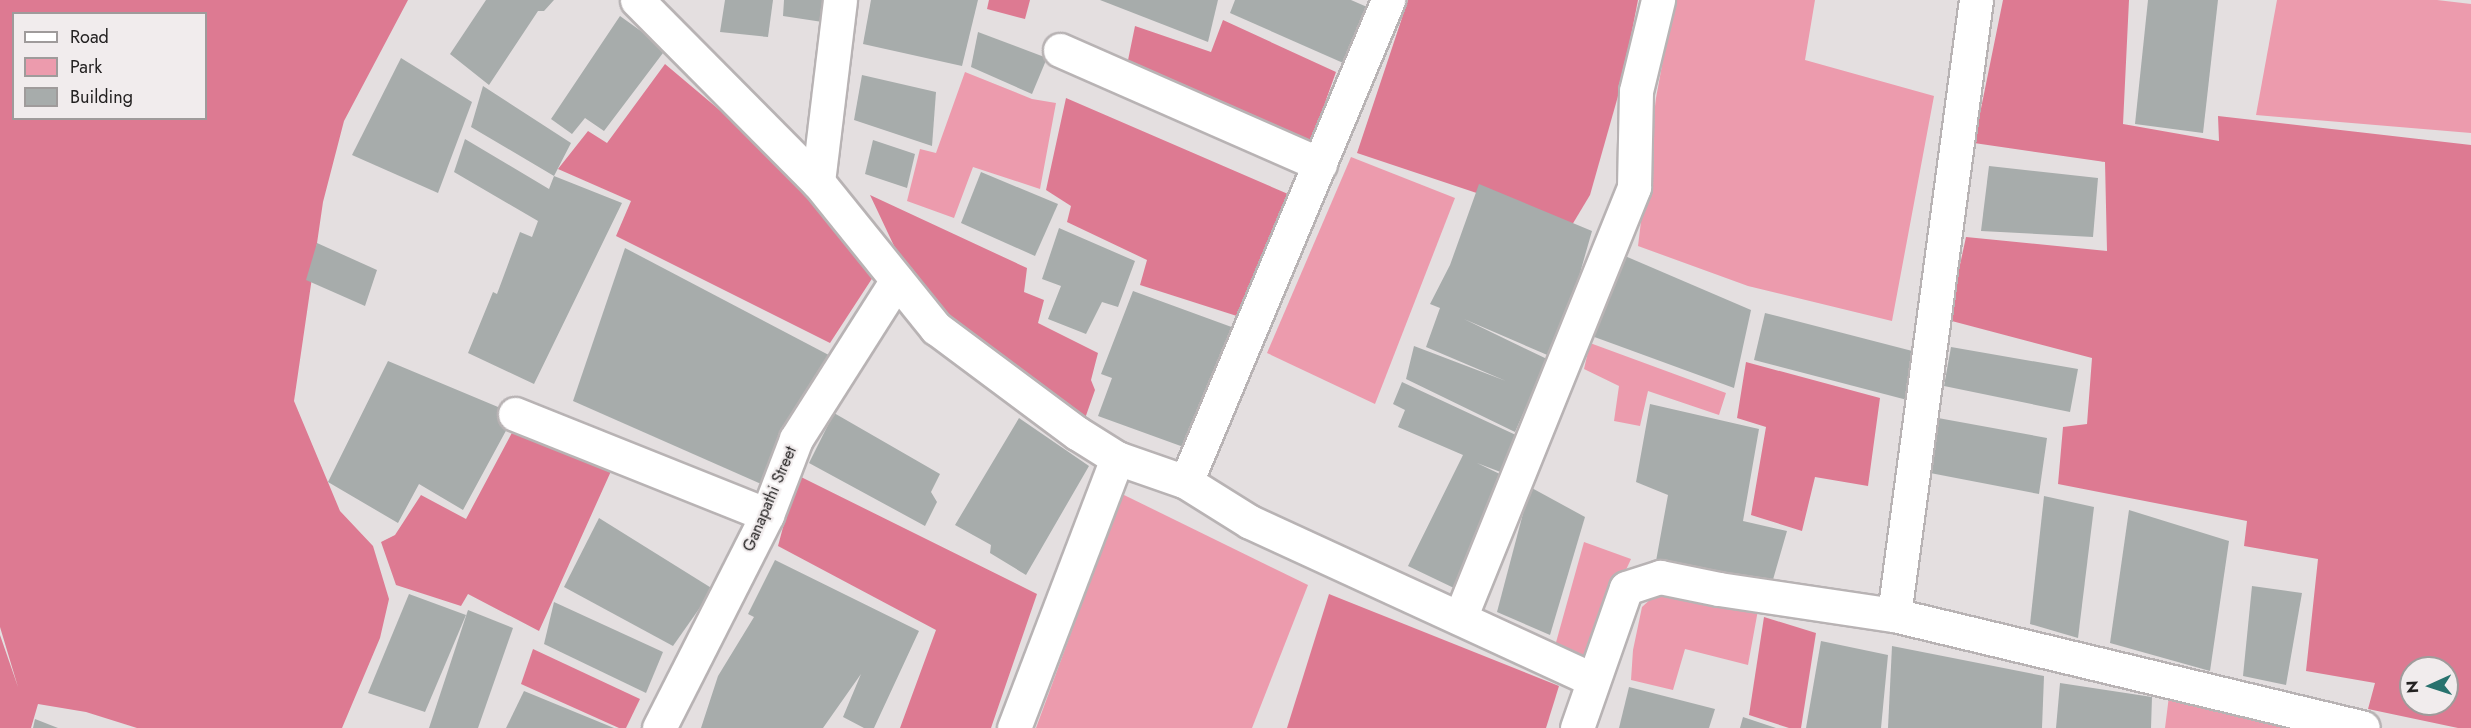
<!DOCTYPE html>
<style>
body{margin:0}
#map{position:relative;width:2471px;height:728px;overflow:hidden;background:#e4dfe0;font-family:Jost,sans-serif}
div>[style]{position:absolute}
.green>*{inset:0;background:#ec9bad}
.forest>*{inset:0;background:#dd7a92}
.building>*{inset:0;background:#a7acab}
.roads{filter:drop-shadow(2px 0 #b8b3b4) drop-shadow(-2px 0 #b8b3b4) drop-shadow(0 2px #b8b3b4) drop-shadow(0 -2px #b8b3b4)}
.minor>*{height:33px;margin:-16.5px;padding:0 16.5px;transform-origin:16.5px;border-radius:16.5px;background:#fff}
span{translate:-50% -50%;white-space:nowrap;text-align:center;line-height:1.15;-webkit-text-stroke:4.5px #f1eced;paint-order:stroke}
.street-label{font-size:16px;color:#232121}
.legend{position:absolute;left:12px;top:12px;width:195px;height:108px;box-sizing:border-box;background:#f1eced;border:2px solid #9f9b9b;margin:0;padding:8px 10px;list-style:none;font-size:18px;color:#232121}
.legend li{display:flex;align-items:center;gap:12px;height:30px}
.legend b{width:30px;border:2px solid #9f9b9b}
.north{position:absolute;left:2399px;top:656px;width:60px;height:60px;box-sizing:border-box;background:#f1eced;border:2px solid #9f9b9b;border-radius:50%;rotate:267deg;font-size:16px;font-weight:700;line-height:24px;text-align:center;color:#232121}
.north::after{content:'';display:block;margin:auto;width:21px;height:27px;background:#28726e;clip-path:polygon(50% 0,100% 100%,50% 72%,0 100%)}
</style>
<div id="map">
<div class="green">
<div style="clip-path:polygon(1674px 0,1815px 0,1805px 60px,1934px 96px,1892px 321px,1748px 286px,1638px 246px,1656px 98px)"></div>
<div style="clip-path:polygon(2277px 0,2437px 0,2471px 4px,2471px 133px,2256px 115px)"></div>
<div style="clip-path:polygon(965px 72px,1032px 99px,1056px 103px,1040px 189px,973px 167px,954px 218px,907px 201px,920px 149px,936px 153px)"></div>
<div style="clip-path:polygon(1351px 157px,1455px 198px,1375px 404px,1267px 353px)"></div>
<div style="clip-path:polygon(1590px 343px,1726px 393px,1719px 415px,1648px 391px,1640px 426px,1614px 421px,1619px 386px,1584px 369px)"></div>
<div style="clip-path:polygon(1122px 494px,1308px 585px,1252px 728px,1036px 728px)"></div>
<div style="clip-path:polygon(1584px 542px,1631px 559px,1585px 659px,1555px 646px)"></div>
<div style="clip-path:polygon(1674px 592px,1758px 610px,1748px 665px,1685px 649px,1673px 690px,1631px 680px,1633px 650px,1642px 607px,1654px 596px)"></div>
<div style="clip-path:polygon(2169px 696px,2283px 726px,2282px 728px,2165px 728px)"></div>
</div>
<div class="forest">
<div style="clip-path:polygon(evenodd,0 0,408px 0,344px 121px,323px 202px,294px 401px,340px 511px,373px 546px,389px 599px,380px 638px,342px 728px,137px 728px,86px 712px,38px 704px,31px 728px,0 728px,0 635px,18px 687px,0 627px,0 0,14px 14px,206px 14px,206px 118px,14px 118px,14px 14px)"></div>
<div style="clip-path:polygon(989px 0,1030px 0,1025px 19px,987px 9px)"></div>
<div style="clip-path:polygon(1408px 0,1638px 0,1622px 82px,1590px 195px,1572px 225px,1357px 153px)"></div>
<div style="clip-path:polygon(evenodd,2003px 0,2129px 0,2123px 124px,2219px 141px,2218px 116px,2471px 145px,2471px 728px,2458px 728px,2368px 709px,2375px 683px,2306px 671px,2318px 559px,2244px 546px,2247px 521px,2058px 484px,2063px 427px,2087px 424px,2092px 358px,1948px 320px,1966px 237px,2107px 251px,2105px 162px,1974px 143px,2003px 0,2411px 668px,2447px 668px,2447px 704px,2411px 704px,2411px 668px)"></div>
<div style="clip-path:polygon(1223px 20px,1336px 72px,1311px 142px,1126px 70px,1135px 26px,1211px 52px)"></div>
<div style="clip-path:polygon(665px 64px,805px 182px,875px 274px,830px 343px,616px 236px,631px 201px,558px 169px,588px 131px,607px 143px)"></div>
<div style="clip-path:polygon(1066px 98px,1295px 197px,1240px 317px,1140px 285px,1147px 260px,1067px 222px,1071px 206px,1046px 190px)"></div>
<div style="clip-path:polygon(870px 195px,1027px 268px,1024px 292px,1044px 300px,1038px 323px,1098px 353px,1091px 380px,1095px 390px,1082px 427px,944px 315px,904px 267px)"></div>
<div style="clip-path:polygon(1746px 362px,1880px 398px,1868px 486px,1815px 477px,1802px 531px,1751px 515px,1766px 427px,1737px 418px)"></div>
<div style="clip-path:polygon(515px 427px,612px 469px,539px 631px,468px 594px,461px 606px,396px 585px,381px 542px,395px 535px,421px 495px,466px 519px)"></div>
<div style="clip-path:polygon(797px 475px,1037px 594px,991px 728px,900px 728px,936px 630px,778px 546px)"></div>
<div style="clip-path:polygon(1329px 594px,1559px 686px,1546px 728px,1287px 728px)"></div>
<div style="clip-path:polygon(1764px 617px,1816px 633px,1801px 728px,1789px 728px,1749px 715px)"></div>
<div style="clip-path:polygon(533px 649px,640px 699px,626px 728px,619px 728px,521px 684px)"></div>
</div>
<div class="building">
<div style="clip-path:polygon(486px 0,554px 0,544px 11px,538px 11px,489px 85px,450px 54px)"></div>
<div style="clip-path:polygon(725px 0,773px 0,768px 37px,720px 32px)"></div>
<div style="clip-path:polygon(784px 0,832px 0,829px 23px,783px 16px)"></div>
<div style="clip-path:polygon(871px 0,978px 0,962px 66px,863px 44px)"></div>
<div style="clip-path:polygon(1100px 0,1218px 0,1208px 42px)"></div>
<div style="clip-path:polygon(1235px 0,1351px 0,1374px 10px,1350px 66px,1230px 13px)"></div>
<div style="clip-path:polygon(2148px 0,2218px 0,2203px 133px,2135px 124px)"></div>
<div style="clip-path:polygon(620px 16px,666px 49px,604px 131px,585px 118px,572px 134px,551px 119px)"></div>
<div style="clip-path:polygon(978px 32px,1047px 58px,1032px 94px,971px 67px)"></div>
<div style="clip-path:polygon(401px 58px,472px 102px,438px 193px,352px 155px)"></div>
<div style="clip-path:polygon(862px 75px,936px 92px,932px 146px,854px 120px)"></div>
<div style="clip-path:polygon(483px 86px,571px 143px,554px 176px,622px 203px,534px 384px,468px 353px,493px 292px,497px 294px,520px 232px,532px 237px,538px 221px,454px 172px,465px 139px,549px 189px,554px 176px,471px 127px)"></div>
<div style="clip-path:polygon(873px 140px,915px 154px,907px 188px,865px 174px)"></div>
<div style="clip-path:polygon(1989px 166px,2098px 178px,2093px 237px,1981px 231px)"></div>
<div style="clip-path:polygon(981px 172px,1058px 204px,1035px 256px,961px 223px)"></div>
<div style="clip-path:polygon(1479px 184px,1592px 231px,1566px 322px,1552px 357px,1464px 319px,1547px 359px,1515px 432px,1406px 379px,1414px 346px,1506px 381px,1426px 347px,1440px 308px,1430px 304px,1450px 265px)"></div>
<div style="clip-path:polygon(1059px 228px,1135px 261px,1118px 307px,1102px 302px,1086px 334px,1048px 319px,1061px 286px,1042px 279px)"></div>
<div style="clip-path:polygon(317px 243px,377px 270px,365px 306px,306px 280px)"></div>
<div style="clip-path:polygon(625px 248px,844px 363px,770px 488px,573px 401px)"></div>
<div style="clip-path:polygon(1625px 256px,1751px 310px,1734px 388px,1589px 335px)"></div>
<div style="clip-path:polygon(1133px 291px,1237px 329px,1189px 449px,1098px 416px,1112px 378px,1101px 374px)"></div>
<div style="clip-path:polygon(1765px 313px,1920px 353px,1911px 401px,1754px 360px)"></div>
<div style="clip-path:polygon(1951px 347px,2078px 369px,2070px 412px,1944px 386px)"></div>
<div style="clip-path:polygon(388px 361px,515px 414px,463px 510px,419px 484px,398px 523px,328px 482px)"></div>
<div style="clip-path:polygon(1402px 382px,1518px 436px,1503px 473px,1477px 463px,1506px 477px,1456px 589px,1408px 566px,1463px 455px,1398px 427px,1405px 410px,1393px 404px)"></div>
<div style="clip-path:polygon(1650px 404px,1759px 429px,1743px 521px,1787px 531px,1770px 590px,1656px 561px,1668px 495px,1636px 482px)"></div>
<div style="clip-path:polygon(834px 413px,940px 474px,931px 492px,937px 502px,925px 526px,809px 463px)"></div>
<div style="clip-path:polygon(1927px 416px,2047px 438px,2039px 494px,1925px 472px)"></div>
<div style="clip-path:polygon(1019px 418px,1089px 466px,1026px 575px,990px 553px,991px 545px,955px 525px)"></div>
<div style="clip-path:polygon(1530px 487px,1585px 517px,1550px 635px,1497px 612px)"></div>
<div style="clip-path:polygon(2044px 496px,2094px 507px,2078px 638px,2030px 624px)"></div>
<div style="clip-path:polygon(2129px 510px,2229px 541px,2210px 671px,2110px 643px)"></div>
<div style="clip-path:polygon(599px 518px,713px 589px,673px 646px,564px 587px)"></div>
<div style="clip-path:polygon(775px 560px,919px 631px,874px 728px,864px 728px,843px 717px,861px 674px,823px 728px,701px 728px,718px 676px,754px 617px,748px 614px)"></div>
<div style="clip-path:polygon(2252px 586px,2302px 593px,2286px 685px,2243px 676px)"></div>
<div style="clip-path:polygon(409px 594px,466px 615px,425px 712px,368px 693px)"></div>
<div style="clip-path:polygon(554px 602px,663px 652px,646px 693px,544px 644px)"></div>
<div style="clip-path:polygon(468px 610px,513px 628px,478px 728px,429px 728px)"></div>
<div style="clip-path:polygon(1821px 641px,1888px 655px,1881px 728px,1806px 728px)"></div>
<div style="clip-path:polygon(1892px 646px,2044px 676px,2042px 728px,1888px 728px)"></div>
<div style="clip-path:polygon(2060px 683px,2152px 697px,2151px 728px,2056px 728px)"></div>
<div style="clip-path:polygon(1629px 687px,1715px 709px,1709px 728px,1619px 728px)"></div>
<div style="clip-path:polygon(524px 691px,614px 728px,506px 728px)"></div>
<div style="clip-path:polygon(1743px 717px,1776px 728px,1740px 728px)"></div>
<div style="clip-path:polygon(35px 719px,58px 728px,33px 728px)"></div>
</div>
<div class="roads">
<div class="minor">
<div style="left:637px;top:0;width:257px;rotate:45.2deg"></div>
<div style="left:818px;top:182px;width:188px;rotate:51.1deg"></div>
<div style="left:936px;top:328px;width:176px;rotate:36.7deg"></div>
<div style="left:1077px;top:433px;width:47px;rotate:32deg"></div>
<div style="left:1117px;top:458px;width:73px;rotate:19.2deg"></div>
<div style="left:1186px;top:482px;width:75px;rotate:32deg"></div>
<div style="left:1250px;top:522px;width:376px;rotate:24.7deg"></div>
<div style="left:1060px;top:50px;width:284px;rotate:23.7deg"></div>
<div style="left:818px;top:182px;width:183px;rotate:-83.1deg"></div>
<div style="left:515px;top:414px;width:271px;rotate:21.8deg"></div>
<div style="left:1186px;top:482px;width:523px;rotate:-67.26deg"></div>
<div style="left:1894px;top:615px;width:620px;rotate:-82.41deg"></div>
<div style="left:1460px;top:618px;width:465px;rotate:-68deg"></div>
<div style="left:1634px;top:187px;width:96px;rotate:-88.8deg"></div>
<div style="left:1636px;top:91px;width:94px;rotate:-76.4deg"></div>
<div style="left:659px;top:728px;width:239px;rotate:-63.1deg"></div>
<div style="left:767px;top:515px;width:81px;rotate:-69.1deg"></div>
<div style="left:796px;top:439px;width:188px;rotate:-57.6deg"></div>
<div style="left:1014px;top:728px;width:289px;rotate:-69.1deg"></div>
<div style="left:1577px;top:728px;width:148px;rotate:-70.7deg"></div>
<div style="left:1626px;top:588px;width:36px;rotate:-18deg"></div>
<div style="left:1660px;top:577px;width:60px;rotate:11.5deg"></div>
<div style="left:1719px;top:589px;width:177px;rotate:8.5deg"></div>
<div style="left:1894px;top:615px;width:482px;rotate:13.5deg"></div>
</div>
</div>
<div class="street-label">
<span style="left:770px;top:499px;rotate:-67deg">Ganapathi Street</span>
</div>
<ul class="legend">
<li><b style="height:8px;background:#fff"></b>Road</li>
<li><b style="height:16px;background:#ec9bad"></b>Park</li>
<li><b style="height:16px;background:#a7acab"></b>Building</li>
</ul>
<div class="north">N</div>
</div>
